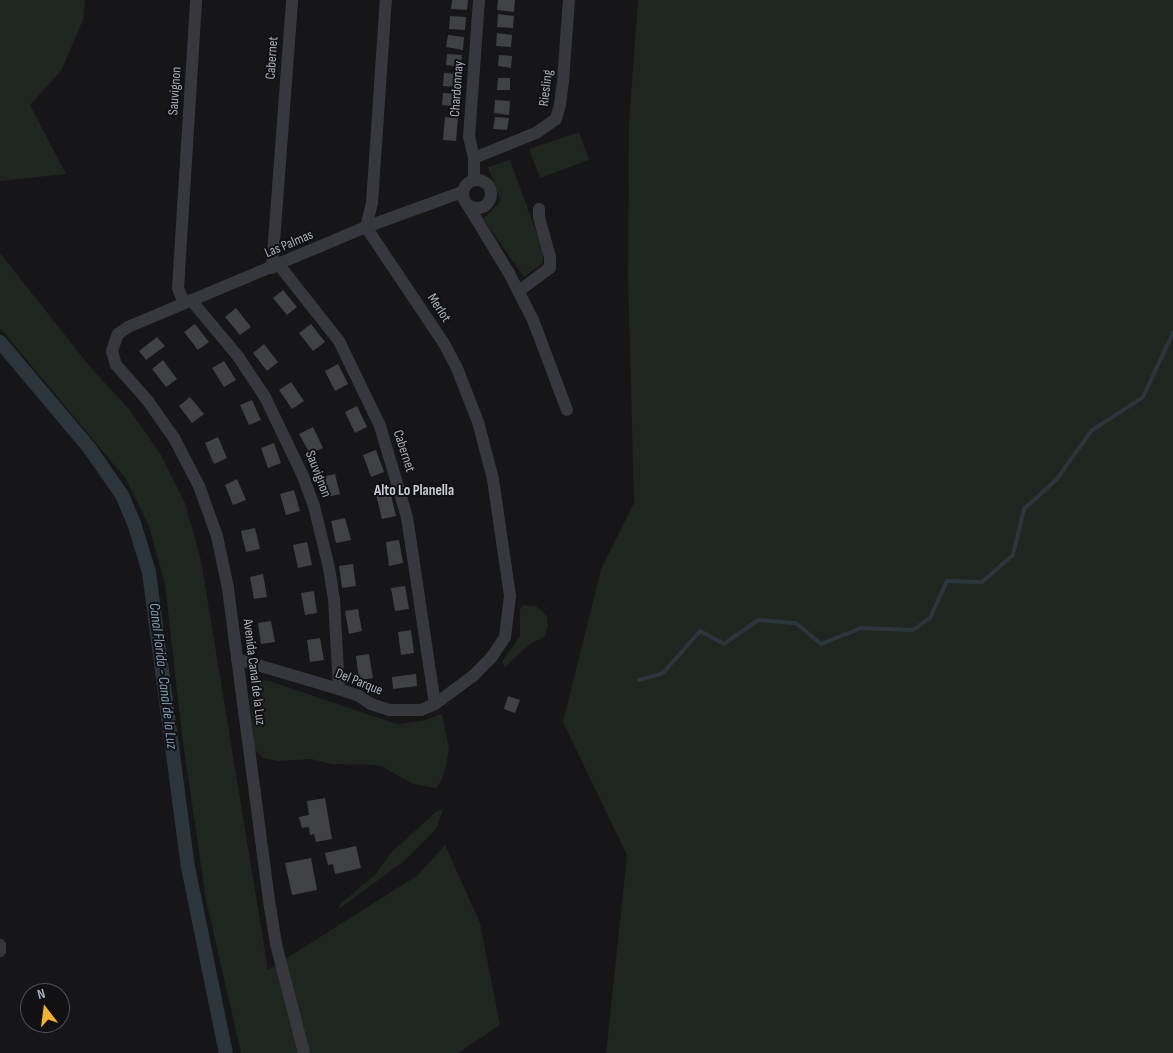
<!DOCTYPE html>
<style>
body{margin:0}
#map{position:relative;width:1173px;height:1053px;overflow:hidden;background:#161618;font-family:"Sofia Sans Condensed",sans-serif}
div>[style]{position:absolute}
.green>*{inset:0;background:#1e261f}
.stream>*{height:4px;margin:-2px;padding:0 2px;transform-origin:2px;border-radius:2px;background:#2c353c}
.canal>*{height:14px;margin:-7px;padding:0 7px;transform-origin:7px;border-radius:7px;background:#2c353c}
.building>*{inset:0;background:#404145}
.minor>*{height:12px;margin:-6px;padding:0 6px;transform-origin:6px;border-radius:6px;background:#37383d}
.minor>.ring{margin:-6px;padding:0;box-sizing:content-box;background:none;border:12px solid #37383d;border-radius:50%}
span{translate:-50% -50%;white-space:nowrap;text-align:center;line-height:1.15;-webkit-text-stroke:4px #111113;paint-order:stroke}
.street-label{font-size:14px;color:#a8adb8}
.neighbourhood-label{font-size:15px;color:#c9ccd4;font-weight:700}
.water-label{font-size:15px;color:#7f9bb3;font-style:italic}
.north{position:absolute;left:20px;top:983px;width:50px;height:50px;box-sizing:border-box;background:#111113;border:1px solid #4d4f55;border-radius:50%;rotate:345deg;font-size:14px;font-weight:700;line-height:20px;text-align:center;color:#a8adb8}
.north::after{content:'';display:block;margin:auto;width:18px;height:22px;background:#f2b134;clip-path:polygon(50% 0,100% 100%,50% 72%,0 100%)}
</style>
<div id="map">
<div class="green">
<div style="clip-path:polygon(0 0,85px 0,83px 20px,61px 71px,30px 105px,66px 174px,0 181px)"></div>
<div style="clip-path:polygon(638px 0,1173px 0,1173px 1053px,606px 1053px,627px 855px,563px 722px,601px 569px,634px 503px,628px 275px,629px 123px)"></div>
<div style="clip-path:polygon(579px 132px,589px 160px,540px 178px,529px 149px)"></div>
<div style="clip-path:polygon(510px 160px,543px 250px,543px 263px,524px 277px,483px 219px,501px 201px,488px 167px)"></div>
<div style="clip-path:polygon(0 253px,91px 368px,129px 409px,161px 455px,185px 503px,201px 560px,268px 970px,418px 875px,445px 845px,480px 923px,500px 1025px,458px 1053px,241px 1053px,206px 900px,182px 735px,165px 585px,149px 526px,126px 479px,0 328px)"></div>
<div style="clip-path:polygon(523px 605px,536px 606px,547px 616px,548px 625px,545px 636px,529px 645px,505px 667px,502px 662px,520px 636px,520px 609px)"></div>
<div style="clip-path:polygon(266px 680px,397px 724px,422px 721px,442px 714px,449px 749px,445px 771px,440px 783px,436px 788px,413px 784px,381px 766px,374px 765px,332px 764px,311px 759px,278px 761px,263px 758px,256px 751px,254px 746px,250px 687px,253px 683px)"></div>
<div style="clip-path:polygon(443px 809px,436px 829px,404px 861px,339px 909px,339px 905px,376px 874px,391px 853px,436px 812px)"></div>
</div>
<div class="stream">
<div style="left:639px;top:680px;width:25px;rotate:-16deg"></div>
<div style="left:663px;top:673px;width:56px;rotate:-48.6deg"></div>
<div style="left:700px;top:631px;width:27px;rotate:28deg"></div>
<div style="left:724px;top:644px;width:42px;rotate:-35.2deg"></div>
<div style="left:758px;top:620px;width:38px;rotate:5deg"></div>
<div style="left:796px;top:623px;width:33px;rotate:40deg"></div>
<div style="left:821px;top:644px;width:43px;rotate:-21.8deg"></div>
<div style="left:861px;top:628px;width:52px;rotate:2.2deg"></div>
<div style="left:913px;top:630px;width:21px;rotate:-35deg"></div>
<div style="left:930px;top:618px;width:41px;rotate:-65.3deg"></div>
<div style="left:947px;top:581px;width:35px;rotate:2deg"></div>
<div style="left:982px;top:582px;width:41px;rotate:-41.1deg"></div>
<div style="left:1013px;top:555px;width:47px;rotate:-76.6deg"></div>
<div style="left:1024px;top:509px;width:45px;rotate:-42.3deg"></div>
<div style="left:1057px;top:479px;width:59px;rotate:-54.7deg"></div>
<div style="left:1091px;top:431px;width:62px;rotate:-33.2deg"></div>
<div style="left:1143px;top:397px;width:71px;rotate:-64.9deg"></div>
</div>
<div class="canal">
<div style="left:0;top:342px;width:140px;rotate:49.9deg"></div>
<div style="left:90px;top:449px;width:56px;rotate:55.2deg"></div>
<div style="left:122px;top:495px;width:30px;rotate:67deg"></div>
<div style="left:134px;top:523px;width:51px;rotate:73deg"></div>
<div style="left:149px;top:572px;width:298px;rotate:82.5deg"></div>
<div style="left:188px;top:867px;width:190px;rotate:78.5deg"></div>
</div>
<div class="building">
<div style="clip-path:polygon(452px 0,468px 0,467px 10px,451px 9px)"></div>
<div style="clip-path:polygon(498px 0,515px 0,514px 12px,497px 10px)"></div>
<div style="clip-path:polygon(498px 14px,514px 16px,513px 28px,497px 27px)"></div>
<div style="clip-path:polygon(450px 16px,466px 17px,465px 30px,449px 29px)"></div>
<div style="clip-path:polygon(497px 33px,512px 35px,511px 47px,496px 46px)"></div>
<div style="clip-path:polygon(448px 35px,464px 37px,463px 50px,446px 47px)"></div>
<div style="clip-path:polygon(447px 54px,462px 55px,461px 67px,446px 65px)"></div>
<div style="clip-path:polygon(499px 55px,512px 56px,511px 68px,498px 66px)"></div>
<div style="clip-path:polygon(444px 73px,459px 74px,459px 87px,443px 86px)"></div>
<div style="clip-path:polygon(498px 78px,510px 78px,510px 90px,497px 90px)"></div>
<div style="clip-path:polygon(443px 93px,457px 94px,456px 106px,442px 105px)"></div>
<div style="clip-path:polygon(495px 100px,510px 101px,509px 115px,494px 113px)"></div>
<div style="clip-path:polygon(445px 117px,458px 118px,456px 141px,443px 140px)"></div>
<div style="clip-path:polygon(495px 117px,509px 118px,507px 130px,493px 129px)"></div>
<div style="clip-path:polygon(283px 290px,297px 307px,287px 315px,273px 298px)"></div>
<div style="clip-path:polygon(236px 308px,251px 327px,240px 335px,225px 317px)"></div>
<div style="clip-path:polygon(195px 324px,209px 342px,198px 350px,184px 332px)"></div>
<div style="clip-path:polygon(311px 324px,325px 342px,313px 351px,299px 333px)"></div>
<div style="clip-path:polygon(157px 337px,165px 346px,146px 360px,139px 351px)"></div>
<div style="clip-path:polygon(264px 344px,278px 362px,267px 371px,253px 353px)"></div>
<div style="clip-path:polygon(163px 360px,177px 379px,166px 387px,152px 369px)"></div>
<div style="clip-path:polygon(224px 361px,236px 380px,224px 387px,212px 368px)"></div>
<div style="clip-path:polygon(338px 364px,348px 384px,335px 391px,325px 371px)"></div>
<div style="clip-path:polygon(291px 382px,304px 401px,292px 409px,279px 390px)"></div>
<div style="clip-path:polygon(190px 397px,204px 414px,192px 423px,179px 406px)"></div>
<div style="clip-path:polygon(252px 400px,261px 420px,249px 425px,240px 405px)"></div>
<div style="clip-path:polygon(357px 406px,367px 427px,355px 433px,345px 412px)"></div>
<div style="clip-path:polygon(313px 427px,323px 448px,310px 454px,299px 434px)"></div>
<div style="clip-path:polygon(218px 437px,227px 458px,214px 464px,205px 443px)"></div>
<div style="clip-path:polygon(274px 443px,281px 463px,268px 468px,261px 448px)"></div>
<div style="clip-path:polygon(376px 450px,384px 472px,371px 477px,363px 455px)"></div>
<div style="clip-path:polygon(335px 474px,340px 494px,327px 497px,322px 477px)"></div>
<div style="clip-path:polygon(237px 479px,246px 500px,233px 505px,225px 485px)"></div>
<div style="clip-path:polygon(294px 490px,300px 511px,286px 515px,280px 494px)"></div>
<div style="clip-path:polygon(390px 491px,396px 516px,382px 519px,376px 495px)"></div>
<div style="clip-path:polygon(345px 518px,351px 540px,336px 543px,331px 521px)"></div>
<div style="clip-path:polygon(255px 528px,260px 549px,246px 552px,241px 531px)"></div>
<div style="clip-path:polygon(399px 540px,403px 563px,389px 566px,386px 542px)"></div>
<div style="clip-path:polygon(307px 542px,312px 565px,298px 568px,293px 545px)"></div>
<div style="clip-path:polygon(353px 564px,356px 586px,342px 588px,339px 566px)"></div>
<div style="clip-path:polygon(263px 574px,267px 597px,254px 599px,250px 577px)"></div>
<div style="clip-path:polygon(405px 586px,409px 609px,395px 611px,391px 588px)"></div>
<div style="clip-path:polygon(314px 591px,317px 613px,305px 615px,301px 593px)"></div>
<div style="clip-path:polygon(358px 609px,362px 631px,349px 634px,345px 611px)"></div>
<div style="clip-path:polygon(271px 621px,275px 642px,261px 644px,258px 623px)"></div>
<div style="clip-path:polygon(411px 630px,414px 653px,401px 655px,398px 632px)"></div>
<div style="clip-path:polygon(320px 638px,324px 660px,310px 662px,307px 640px)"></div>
<div style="clip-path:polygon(369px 654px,373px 678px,359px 680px,356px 656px)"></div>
<div style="clip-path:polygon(416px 674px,417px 686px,393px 689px,392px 677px)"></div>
<div style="clip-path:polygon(508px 696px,520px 700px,515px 713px,504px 709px)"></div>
<div style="clip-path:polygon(325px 798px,332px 839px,316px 842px,314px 834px,310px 835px,309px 827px,302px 828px,299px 817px,309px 815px,307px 801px)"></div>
<div style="clip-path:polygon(356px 846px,361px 868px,335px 874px,333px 864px,328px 865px,325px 853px)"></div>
<div style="clip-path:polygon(311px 858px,317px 890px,292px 895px,285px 863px)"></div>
</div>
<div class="minor">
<div style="left:474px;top:158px;width:67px;rotate:-22deg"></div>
<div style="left:536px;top:133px;width:24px;rotate:-35deg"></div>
<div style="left:556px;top:119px;width:15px;rotate:-74deg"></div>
<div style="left:560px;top:105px;width:24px;rotate:-83deg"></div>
<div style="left:563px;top:81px;width:81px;rotate:-85.8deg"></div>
<div class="ring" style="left:463px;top:180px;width:16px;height:16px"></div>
<div style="left:474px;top:180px;width:22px;rotate:-90deg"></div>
<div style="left:474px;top:158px;width:22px;rotate:-103deg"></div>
<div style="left:469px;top:137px;width:137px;rotate:-85.8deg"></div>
<div style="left:467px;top:204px;width:81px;rotate:58.7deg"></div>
<div style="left:509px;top:273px;width:53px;rotate:62.9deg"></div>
<div style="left:533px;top:320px;width:96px;rotate:69.3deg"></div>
<div style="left:279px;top:265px;width:97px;rotate:51.7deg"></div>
<div style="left:339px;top:341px;width:94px;rotate:64.2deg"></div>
<div style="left:380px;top:426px;width:95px;rotate:73.5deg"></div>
<div style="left:407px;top:517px;width:189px;rotate:81.5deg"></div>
<div style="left:272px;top:268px;width:269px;rotate:-85.7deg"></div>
<div style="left:519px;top:291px;width:39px;rotate:-37deg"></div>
<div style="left:550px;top:268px;width:11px;rotate:-90deg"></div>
<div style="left:550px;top:257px;width:41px;rotate:-105.4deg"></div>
<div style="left:539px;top:217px;width:8px;rotate:-90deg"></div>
<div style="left:191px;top:300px;width:72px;rotate:50.1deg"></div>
<div style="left:237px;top:355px;width:50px;rotate:56.3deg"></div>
<div style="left:265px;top:397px;width:88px;rotate:64.3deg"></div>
<div style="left:303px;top:476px;width:32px;rotate:70deg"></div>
<div style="left:314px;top:506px;width:64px;rotate:76.4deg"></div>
<div style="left:329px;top:568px;width:31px;rotate:81deg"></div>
<div style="left:334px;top:599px;width:90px;rotate:86.8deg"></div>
<div style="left:184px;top:303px;width:16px;rotate:-112deg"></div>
<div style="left:178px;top:288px;width:289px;rotate:-86.4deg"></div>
<div style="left:237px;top:659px;width:106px;rotate:16.4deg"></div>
<div style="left:339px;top:689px;width:21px;rotate:19deg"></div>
<div style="left:359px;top:696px;width:14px;rotate:34deg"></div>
<div style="left:371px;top:704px;width:20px;rotate:18deg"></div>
<div style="left:390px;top:710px;width:31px"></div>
<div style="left:421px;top:710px;width:15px;rotate:-23deg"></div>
<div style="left:435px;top:704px;width:47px;rotate:-36.4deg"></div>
<div style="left:473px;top:676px;width:25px;rotate:-45deg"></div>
<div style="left:491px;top:658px;width:25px;rotate:-56deg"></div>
<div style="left:505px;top:637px;width:41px;rotate:-83deg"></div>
<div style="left:510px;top:596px;width:118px;rotate:-98.3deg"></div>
<div style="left:493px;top:479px;width:59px;rotate:-104.7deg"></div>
<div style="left:478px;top:422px;width:58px;rotate:-111.3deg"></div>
<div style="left:457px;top:368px;width:30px;rotate:-118deg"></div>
<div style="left:443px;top:342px;width:138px;rotate:-123.8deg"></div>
<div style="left:366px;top:227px;width:25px;rotate:-76deg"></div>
<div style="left:372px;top:203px;width:203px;rotate:-86.1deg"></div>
<div style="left:0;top:945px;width:6px;rotate:90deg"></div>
<div style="left:304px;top:1053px;width:113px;rotate:-104.4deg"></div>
<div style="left:276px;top:944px;width:36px;rotate:-99deg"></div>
<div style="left:270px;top:908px;width:323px;rotate:-97.5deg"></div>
<div style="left:228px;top:588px;width:53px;rotate:-101.9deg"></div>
<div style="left:217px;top:536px;width:53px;rotate:-109.8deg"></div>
<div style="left:199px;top:486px;width:54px;rotate:-117.5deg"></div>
<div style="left:174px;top:438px;width:45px;rotate:-125.1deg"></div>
<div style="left:148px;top:401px;width:48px;rotate:-131.6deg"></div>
<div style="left:116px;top:365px;width:15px;rotate:-106deg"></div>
<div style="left:112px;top:351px;width:18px;rotate:-71deg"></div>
<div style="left:118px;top:334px;width:12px;rotate:-35deg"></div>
<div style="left:128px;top:327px;width:258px;rotate:-22.8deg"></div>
<div style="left:366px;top:227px;width:102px;rotate:-20deg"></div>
</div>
<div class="street-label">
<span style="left:272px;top:58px;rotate:-86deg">Cabernet</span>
<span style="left:546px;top:88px;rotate:-83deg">Riesling</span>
<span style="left:457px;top:89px;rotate:-86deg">Chardonnay</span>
<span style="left:175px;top:91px;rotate:-86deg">Sauvignon</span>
<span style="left:289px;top:244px;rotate:-23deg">Las Palmas</span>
<span style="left:439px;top:308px;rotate:57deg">Merlot</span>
<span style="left:404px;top:451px;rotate:72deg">Cabernet</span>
<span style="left:318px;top:474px;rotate:69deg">Sauvignon</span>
<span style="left:254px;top:672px;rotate:83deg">Avenida Canal de la Luz</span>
<span style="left:359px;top:682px;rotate:22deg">Del Parque</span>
</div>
<div class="neighbourhood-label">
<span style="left:414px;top:491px">Alto Lo Planella</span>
</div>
<div class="water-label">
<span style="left:163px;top:676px;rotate:83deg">Canal Florida - Canal de la Luz</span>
</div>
<div class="north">N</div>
</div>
